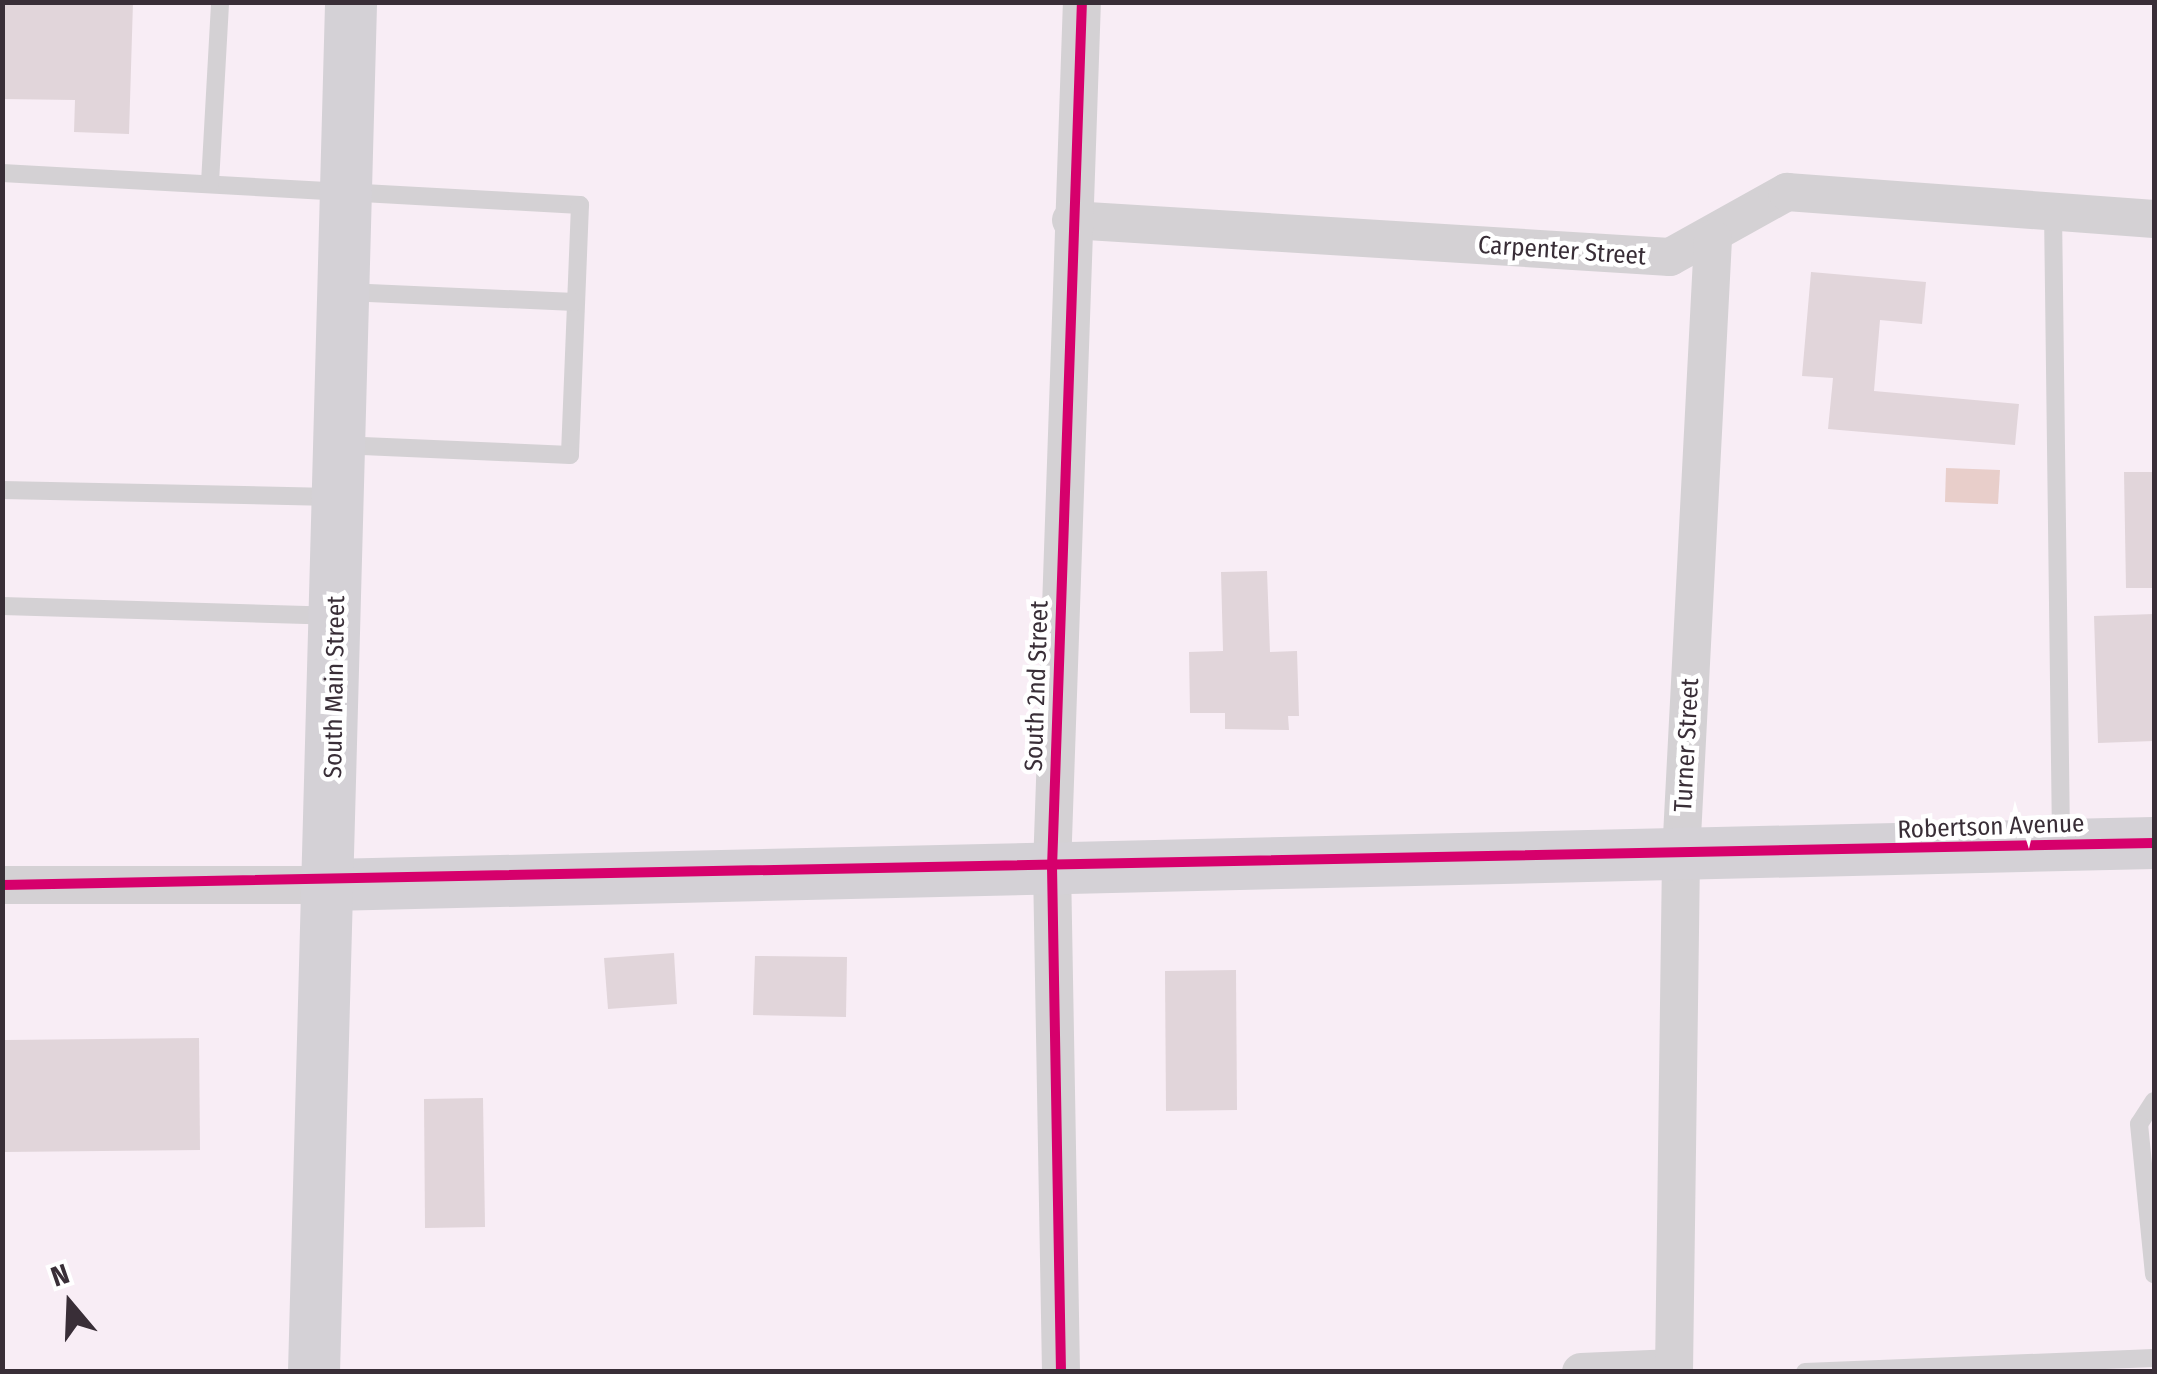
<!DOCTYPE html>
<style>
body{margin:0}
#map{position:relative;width:2157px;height:1374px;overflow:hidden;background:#f8edf5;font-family:"Fira Sans Condensed",sans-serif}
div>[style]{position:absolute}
.green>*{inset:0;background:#e8ceca}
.building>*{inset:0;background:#e1d5da}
.lane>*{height:18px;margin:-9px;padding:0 9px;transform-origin:9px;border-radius:9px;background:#d4d1d4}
.street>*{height:38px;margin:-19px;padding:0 19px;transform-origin:19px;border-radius:19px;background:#d4d1d4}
.secondary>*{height:52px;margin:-26px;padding:0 26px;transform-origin:26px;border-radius:26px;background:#d4d1d6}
.cycleway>*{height:10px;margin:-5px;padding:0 5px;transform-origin:5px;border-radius:5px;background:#d6006c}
span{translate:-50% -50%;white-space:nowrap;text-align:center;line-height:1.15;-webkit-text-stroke:9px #fff;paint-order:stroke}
.street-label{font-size:25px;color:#392e37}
.frame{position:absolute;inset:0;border:5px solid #392e37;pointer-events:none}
.north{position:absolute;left:20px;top:1254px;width:100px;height:100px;-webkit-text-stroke:8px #fff;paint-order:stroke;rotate:341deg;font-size:28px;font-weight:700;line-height:40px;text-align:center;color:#392e37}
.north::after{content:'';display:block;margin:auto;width:35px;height:45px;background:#392e37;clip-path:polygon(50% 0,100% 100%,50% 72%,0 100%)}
</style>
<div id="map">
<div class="green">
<div style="clip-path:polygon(1946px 468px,2000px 470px,1998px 504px,1945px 502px)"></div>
</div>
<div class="building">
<div style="clip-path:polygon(2px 2px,133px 2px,129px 134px,74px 132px,75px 100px,2px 99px)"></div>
<div style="clip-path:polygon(1811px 272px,1926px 282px,1922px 324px,1880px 320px,1874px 391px,2019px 404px,2015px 445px,1828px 429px,1833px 378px,1802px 376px)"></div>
<div style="clip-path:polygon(2124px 472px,2154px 472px,2154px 588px,2126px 588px)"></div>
<div style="clip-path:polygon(1267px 571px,1270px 652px,1297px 651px,1299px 716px,1288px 716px,1289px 730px,1225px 729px,1225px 713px,1190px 713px,1189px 652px,1223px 651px,1221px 572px)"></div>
<div style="clip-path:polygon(2154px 614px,2154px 741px,2098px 743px,2094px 616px)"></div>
<div style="clip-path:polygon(674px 953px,677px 1004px,608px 1009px,604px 958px)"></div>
<div style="clip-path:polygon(755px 956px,847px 957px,846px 1017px,753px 1015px)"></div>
<div style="clip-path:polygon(1236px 970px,1237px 1110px,1166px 1111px,1165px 971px)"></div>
<div style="clip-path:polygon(199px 1038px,200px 1150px,5px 1152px,5px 1040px)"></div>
<div style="clip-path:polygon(483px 1098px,485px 1227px,425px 1228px,424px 1099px)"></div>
</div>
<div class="lane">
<div style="left:2px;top:173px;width:579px;rotate:3.17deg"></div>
<div style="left:580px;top:205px;width:250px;rotate:92.3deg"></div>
<div style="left:570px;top:455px;width:225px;rotate:-177.5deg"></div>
<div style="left:210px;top:183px;width:181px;rotate:-86.8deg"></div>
<div style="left:2053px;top:211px;width:630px;rotate:89.27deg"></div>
<div style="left:346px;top:292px;width:229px;rotate:2.5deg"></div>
<div style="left:2px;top:490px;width:330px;rotate:1.2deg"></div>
<div style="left:2px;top:606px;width:330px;rotate:1.7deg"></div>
<div style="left:2154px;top:1101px;width:27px;rotate:123deg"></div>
<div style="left:2139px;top:1124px;width:151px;rotate:84.3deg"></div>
<div style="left:1805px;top:1372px;width:349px;rotate:-2.3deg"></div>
</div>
<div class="street">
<div style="left:1071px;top:220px;width:600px;rotate:3.53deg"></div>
<div style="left:1670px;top:257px;width:134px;rotate:-29.1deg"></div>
<div style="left:1787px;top:192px;width:368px;rotate:4.2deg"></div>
<div style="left:2px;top:885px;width:328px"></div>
<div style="left:1061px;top:1372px;width:504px;rotate:-91.02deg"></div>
<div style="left:1052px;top:868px;width:867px;rotate:-88.02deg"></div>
<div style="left:1581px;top:1372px;width:93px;rotate:-2.5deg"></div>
<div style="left:1674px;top:1372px;width:516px;rotate:-89.22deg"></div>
<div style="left:1681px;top:856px;width:618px;rotate:-87.03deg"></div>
</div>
<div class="secondary">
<div style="left:330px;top:885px;width:1824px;rotate:-1.32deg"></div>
<div style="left:314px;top:1372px;width:1370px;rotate:-88.45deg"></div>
</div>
<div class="cycleway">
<div style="left:2px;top:885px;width:2152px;rotate:-1.12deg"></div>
<div style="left:1061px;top:1372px;width:504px;rotate:-91.02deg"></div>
<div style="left:1052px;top:868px;width:867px;rotate:-88.02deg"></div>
</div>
<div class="street-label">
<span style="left:1562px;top:251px;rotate:4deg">Carpenter Street</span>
<span style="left:1037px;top:686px;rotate:-88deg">South 2nd Street</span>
<span style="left:335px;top:687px;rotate:-89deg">South Main Street</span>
<span style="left:1687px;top:745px;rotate:-87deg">Turner Street</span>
<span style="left:1991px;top:827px;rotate:-2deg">Robertson Avenue</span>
</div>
<div class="frame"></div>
<div class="north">N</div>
</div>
